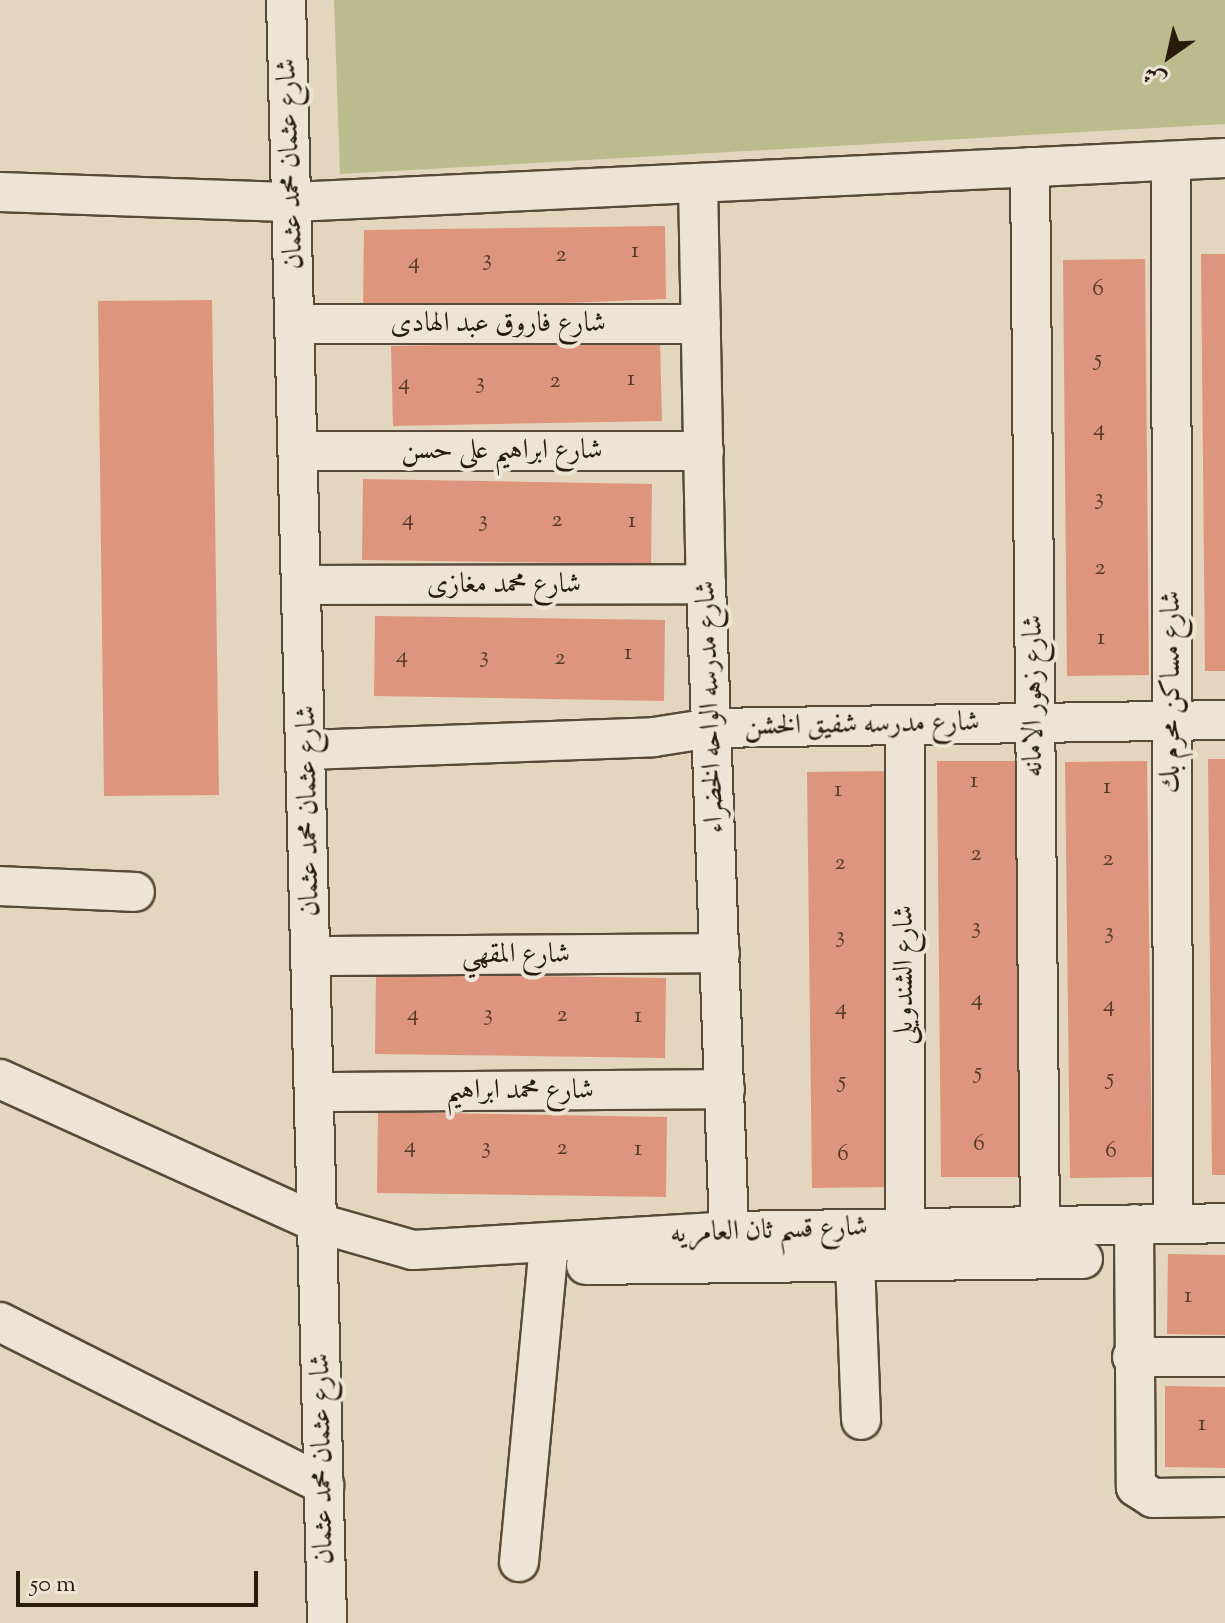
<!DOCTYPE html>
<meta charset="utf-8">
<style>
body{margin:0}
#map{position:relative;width:1225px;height:1623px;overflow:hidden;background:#e4d6be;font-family:"Sorts Mill Goudy",Amiri,serif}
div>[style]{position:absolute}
.green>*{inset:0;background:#bbbc8d}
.building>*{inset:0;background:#dd957d}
.roads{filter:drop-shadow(2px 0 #574a38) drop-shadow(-2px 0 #574a38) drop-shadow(0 2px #574a38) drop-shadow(0 -2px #574a38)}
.minor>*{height:38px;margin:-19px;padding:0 19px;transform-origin:19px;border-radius:19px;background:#ede4d5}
span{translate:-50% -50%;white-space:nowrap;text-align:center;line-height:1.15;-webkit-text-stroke:8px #ede4d5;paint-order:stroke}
.number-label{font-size:24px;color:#553a28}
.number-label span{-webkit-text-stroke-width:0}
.street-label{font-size:28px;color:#281b0c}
.north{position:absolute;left:1129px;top:16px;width:80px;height:80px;-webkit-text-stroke:6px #ede4d5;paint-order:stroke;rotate:214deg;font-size:22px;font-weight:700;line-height:32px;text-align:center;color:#281b0c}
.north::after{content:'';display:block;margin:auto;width:28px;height:36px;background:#281b0c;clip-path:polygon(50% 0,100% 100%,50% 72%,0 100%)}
.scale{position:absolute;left:16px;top:1571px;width:242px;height:36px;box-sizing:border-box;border:4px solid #281b0c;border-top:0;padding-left:10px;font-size:24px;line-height:28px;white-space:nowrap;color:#281b0c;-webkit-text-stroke:6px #ede4d5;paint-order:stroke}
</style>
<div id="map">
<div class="green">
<div style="clip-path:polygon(334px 0,1225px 0,1225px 124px,340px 174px)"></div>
</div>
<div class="building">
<div style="clip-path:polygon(665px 226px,666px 299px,363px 311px,364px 230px)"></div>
<div style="clip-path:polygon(1201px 254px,1225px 254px,1225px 671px,1205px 671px)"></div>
<div style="clip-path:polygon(1145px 259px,1149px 675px,1067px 676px,1063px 260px)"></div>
<div style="clip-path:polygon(212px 300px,219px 795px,104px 796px,98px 301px)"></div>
<div style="clip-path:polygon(660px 341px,662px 421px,393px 426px,391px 346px)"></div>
<div style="clip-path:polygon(363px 479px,652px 484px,651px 564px,362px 560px)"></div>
<div style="clip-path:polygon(375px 616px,665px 620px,664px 701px,374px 696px)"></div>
<div style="clip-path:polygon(1208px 759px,1225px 759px,1225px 1175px,1212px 1175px)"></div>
<div style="clip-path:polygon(937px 761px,1019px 761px,1023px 1177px,941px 1177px)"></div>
<div style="clip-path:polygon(1147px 761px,1152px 1177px,1070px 1178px,1065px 762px)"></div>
<div style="clip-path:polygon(889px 771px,893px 1187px,812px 1188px,807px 772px)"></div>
<div style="clip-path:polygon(376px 974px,666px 978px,665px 1058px,375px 1054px)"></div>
<div style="clip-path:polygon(378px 1112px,667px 1117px,666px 1197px,377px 1193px)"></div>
<div style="clip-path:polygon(1168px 1254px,1225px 1255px,1225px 1335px,1167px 1334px)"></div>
<div style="clip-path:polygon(1165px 1386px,1225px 1387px,1225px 1468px,1165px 1467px)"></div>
</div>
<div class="roads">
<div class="minor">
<div style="left:286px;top:0;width:1624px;rotate:88.55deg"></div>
<div style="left:1171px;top:161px;width:1063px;rotate:89.89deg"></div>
<div style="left:1030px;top:167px;width:1058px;rotate:89.46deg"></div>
<div style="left:698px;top:183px;width:401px;rotate:88.9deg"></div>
<div style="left:706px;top:584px;width:647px;rotate:87.96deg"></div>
<div style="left:0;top:192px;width:293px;rotate:2deg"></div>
<div style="left:293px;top:202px;width:933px;rotate:-2.7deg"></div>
<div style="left:296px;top:324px;width:405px"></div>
<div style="left:299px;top:451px;width:405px"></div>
<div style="left:303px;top:585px;width:403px;rotate:-0.1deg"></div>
<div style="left:905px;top:725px;width:501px;rotate:90deg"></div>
<div style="left:307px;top:750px;width:347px;rotate:-2.1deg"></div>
<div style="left:654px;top:737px;width:58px;rotate:-9deg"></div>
<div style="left:711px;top:728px;width:514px;rotate:-0.89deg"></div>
<div style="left:0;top:886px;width:135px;rotate:2.5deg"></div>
<div style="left:312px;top:956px;width:408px;rotate:-0.4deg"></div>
<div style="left:0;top:1079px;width:349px;rotate:24.4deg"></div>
<div style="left:318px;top:1223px;width:99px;rotate:15.9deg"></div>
<div style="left:413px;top:1250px;width:317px;rotate:-3.4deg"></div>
<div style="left:729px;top:1231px;width:496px;rotate:-0.9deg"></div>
<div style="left:315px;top:1092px;width:410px;rotate:-0.4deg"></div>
<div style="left:1134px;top:1224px;width:263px;rotate:89.6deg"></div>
<div style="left:1136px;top:1487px;width:20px;rotate:33deg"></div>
<div style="left:1153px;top:1498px;width:72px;rotate:-0.8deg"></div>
<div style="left:855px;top:1262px;width:158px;rotate:87.8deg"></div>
<div style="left:586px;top:1265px;width:497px;rotate:-0.7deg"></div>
<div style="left:0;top:1322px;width:363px;rotate:26.7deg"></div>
<div style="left:1132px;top:1357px;width:93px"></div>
<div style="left:519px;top:1562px;width:320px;rotate:-84.6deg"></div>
</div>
</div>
<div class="number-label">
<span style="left:635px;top:252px">1</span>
<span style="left:561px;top:256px">2</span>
<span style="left:487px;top:260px">3</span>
<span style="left:414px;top:263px">4</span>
<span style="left:1098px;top:290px">6</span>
<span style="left:1098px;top:360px">5</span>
<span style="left:631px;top:380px">1</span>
<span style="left:555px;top:382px">2</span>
<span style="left:480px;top:383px">3</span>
<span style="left:404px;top:384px">4</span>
<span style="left:1099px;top:430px">4</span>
<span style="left:1099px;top:499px">3</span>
<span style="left:408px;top:520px">4</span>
<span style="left:483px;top:521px">3</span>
<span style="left:557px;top:521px">2</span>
<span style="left:632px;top:522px">1</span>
<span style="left:1100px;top:569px">2</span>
<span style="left:1101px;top:639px">1</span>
<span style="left:628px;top:654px">1</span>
<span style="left:402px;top:657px">4</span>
<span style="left:484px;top:657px">3</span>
<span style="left:560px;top:659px">2</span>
<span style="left:974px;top:782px">1</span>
<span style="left:1107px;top:788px">1</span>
<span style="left:838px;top:791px">1</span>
<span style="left:976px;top:855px">2</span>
<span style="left:1108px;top:860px">2</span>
<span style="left:840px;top:864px">2</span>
<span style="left:976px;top:928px">3</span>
<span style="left:1109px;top:933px">3</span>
<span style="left:840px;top:937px">3</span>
<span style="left:977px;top:1000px">4</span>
<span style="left:1109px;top:1006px">4</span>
<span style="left:841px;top:1009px">4</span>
<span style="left:413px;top:1015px">4</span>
<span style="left:488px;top:1015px">3</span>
<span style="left:562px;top:1016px">2</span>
<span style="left:638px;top:1017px">1</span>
<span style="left:978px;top:1073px">5</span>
<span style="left:1110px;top:1079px">5</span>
<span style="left:842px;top:1082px">5</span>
<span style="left:979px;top:1145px">6</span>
<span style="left:410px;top:1147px">4</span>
<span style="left:486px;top:1148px">3</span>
<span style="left:562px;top:1149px">2</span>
<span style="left:638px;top:1150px">1</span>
<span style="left:1111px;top:1152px">6</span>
<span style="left:843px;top:1155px">6</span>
<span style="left:1188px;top:1297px">1</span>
<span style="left:1202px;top:1425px">1</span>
</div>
<div class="street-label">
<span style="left:291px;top:164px;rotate:-92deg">شارع عثمان محمد عثمان</span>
<span style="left:498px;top:324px">شارع فاروق عبد الهادى</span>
<span style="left:502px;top:451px">شارع ابراهيم على حسن</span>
<span style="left:504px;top:585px">شارع محمد مغازى</span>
<span style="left:1172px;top:692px;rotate:-90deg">شارع مساكن محرم بك</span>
<span style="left:1034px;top:696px;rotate:-90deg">شارع زهور الامانه</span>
<span style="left:711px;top:707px;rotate:-92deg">شارع مدرسه الواحه الخضراء</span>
<span style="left:862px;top:725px;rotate:-1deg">شارع مدرسه شفيق الخشن</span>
<span style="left:309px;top:811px;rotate:-91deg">شارع عثمان محمد عثمان</span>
<span style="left:516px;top:955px">شارع المقهي</span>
<span style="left:905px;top:975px;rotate:-90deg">شارع الشندويلى</span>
<span style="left:520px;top:1091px">شارع محمد ابراهيم</span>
<span style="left:769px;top:1231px;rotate:-2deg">شارع قسم ثان العامريه</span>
<span style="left:323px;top:1459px;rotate:-91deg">شارع عثمان محمد عثمان</span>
</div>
<div class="north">ش</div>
<div class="scale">50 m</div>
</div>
